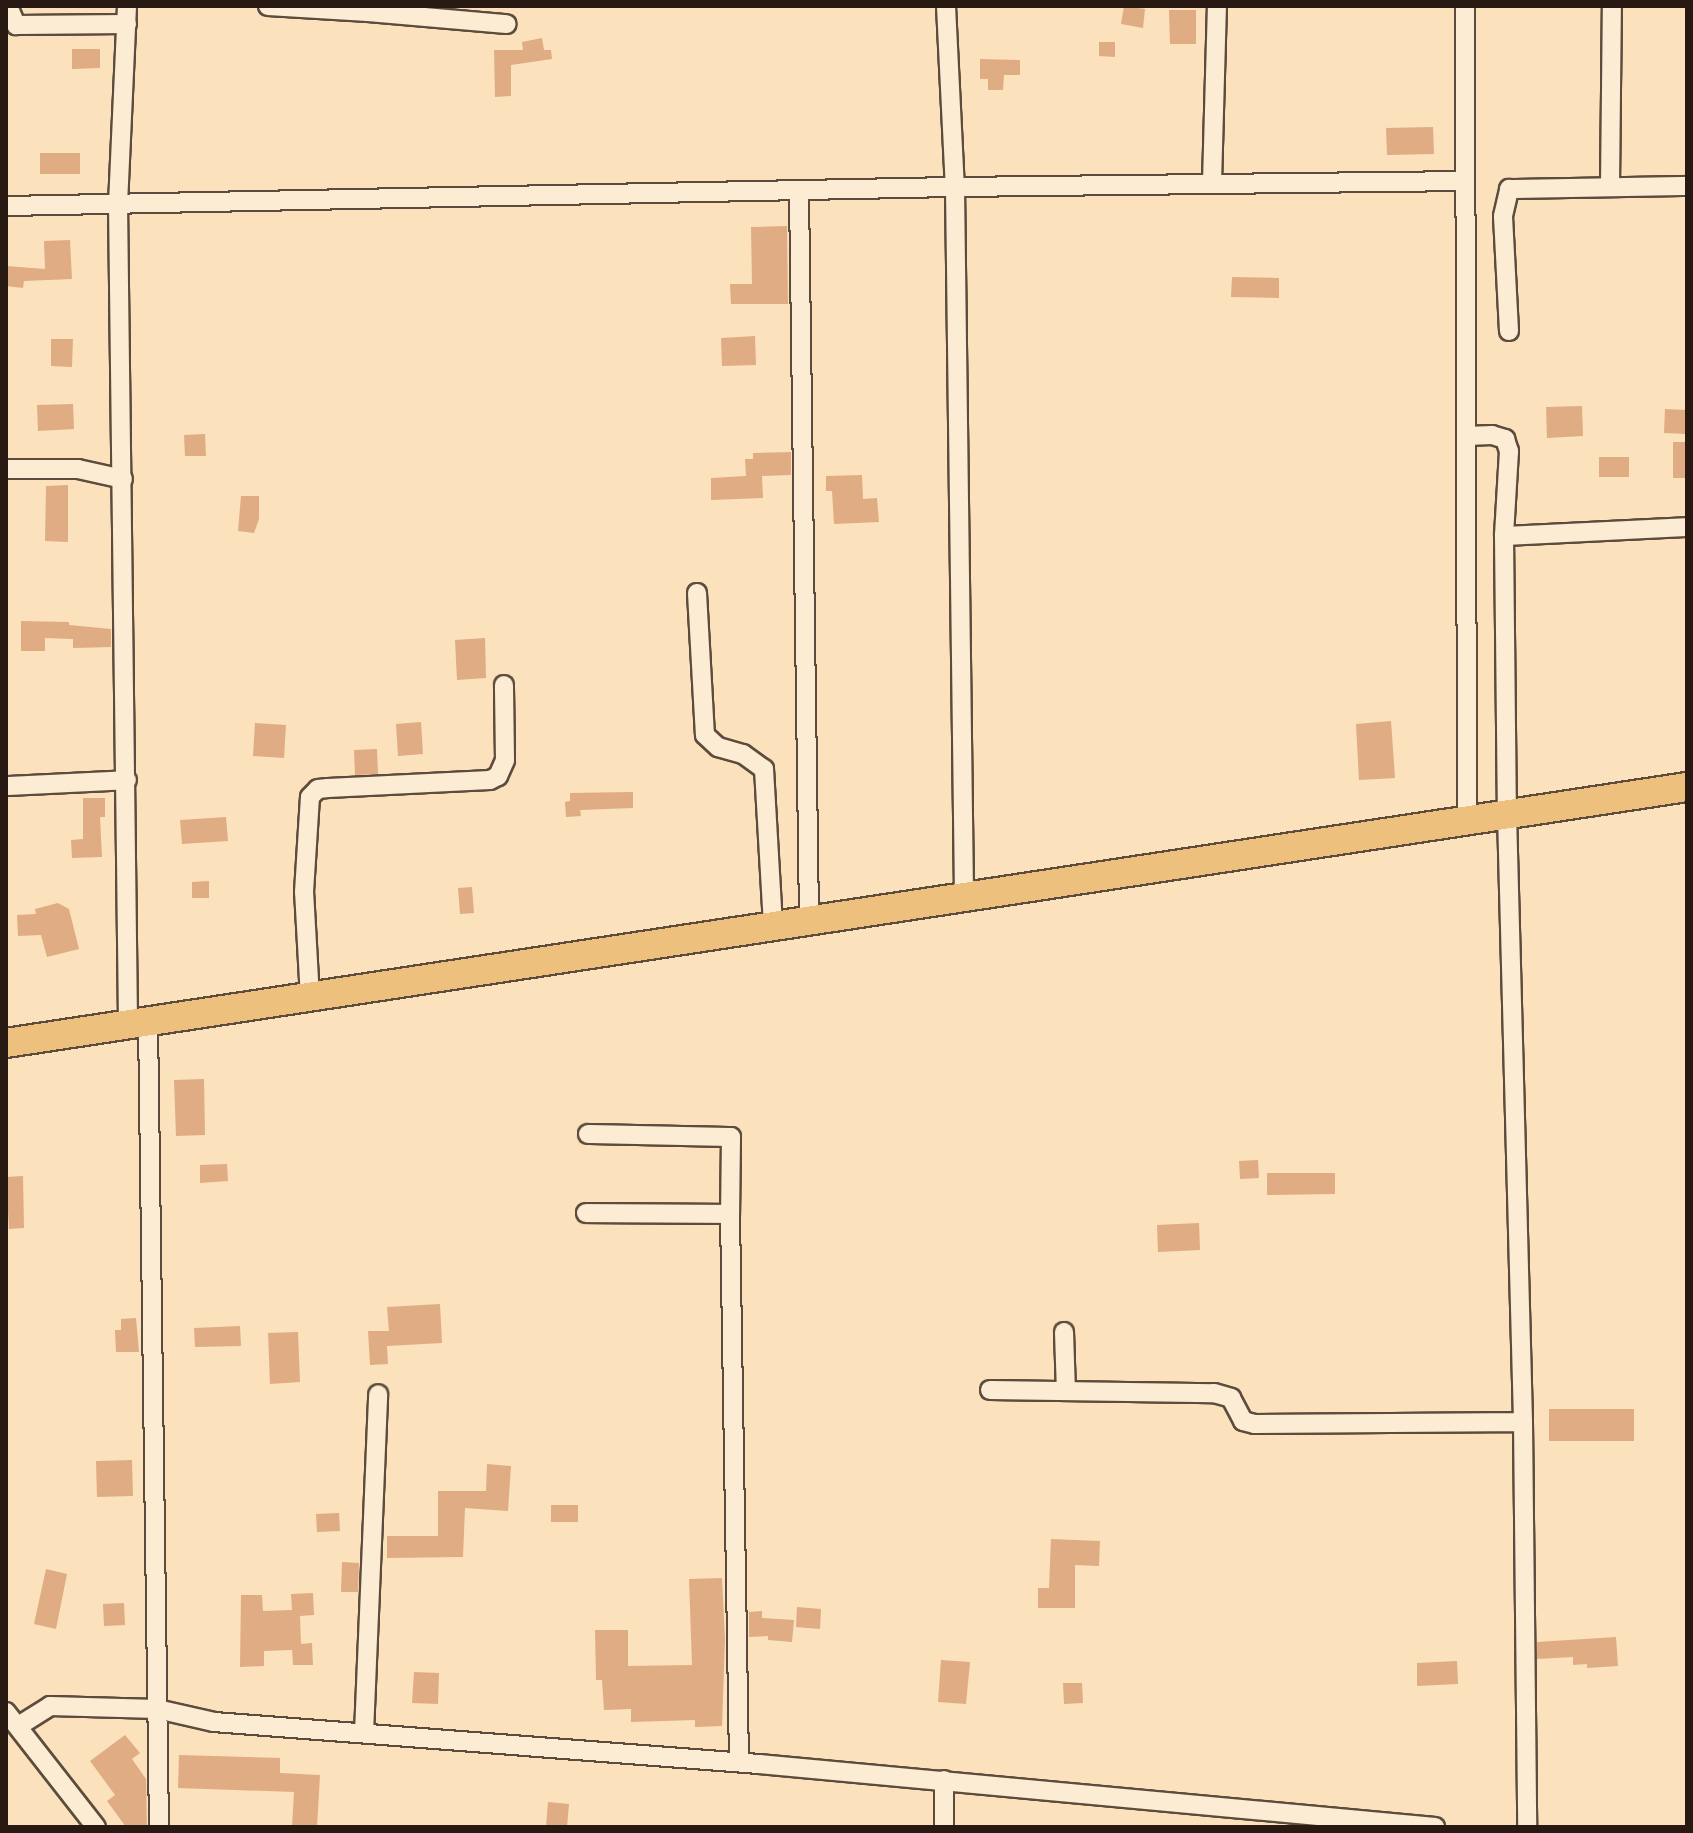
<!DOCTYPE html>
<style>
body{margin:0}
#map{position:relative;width:1693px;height:1833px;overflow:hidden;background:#fbe1bc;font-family:"EB Garamond",serif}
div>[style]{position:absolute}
.building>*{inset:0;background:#dfac83}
.roads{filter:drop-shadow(2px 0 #5d4c3d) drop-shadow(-2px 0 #5d4c3d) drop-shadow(0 2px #5d4c3d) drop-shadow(0 -2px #5d4c3d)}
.minor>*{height:18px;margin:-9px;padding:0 9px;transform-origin:9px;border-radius:9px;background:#fcecd3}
.highway>*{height:28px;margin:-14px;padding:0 14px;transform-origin:14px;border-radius:14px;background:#eec07e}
span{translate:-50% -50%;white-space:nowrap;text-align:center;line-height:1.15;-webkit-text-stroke:6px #fcecd3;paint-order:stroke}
.frame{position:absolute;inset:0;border:8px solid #281a13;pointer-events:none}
</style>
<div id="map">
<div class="building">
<div style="clip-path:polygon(1124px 6px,1145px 9px,1143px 28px,1121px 24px)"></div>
<div style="clip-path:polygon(1169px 10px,1196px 10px,1196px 44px,1170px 44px)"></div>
<div style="clip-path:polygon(542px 38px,544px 50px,551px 50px,552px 59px,511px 65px,511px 96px,495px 97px,494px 50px,523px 50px,522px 42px)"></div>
<div style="clip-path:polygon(1099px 42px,1115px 42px,1115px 57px,1099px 56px)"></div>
<div style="clip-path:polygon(72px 49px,100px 49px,100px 68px,72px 69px)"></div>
<div style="clip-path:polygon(980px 59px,1020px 60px,1020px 75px,1004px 75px,1003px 90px,988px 90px,988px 79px,980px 79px)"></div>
<div style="clip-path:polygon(1433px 127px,1434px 154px,1387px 155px,1386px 128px)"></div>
<div style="clip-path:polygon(40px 153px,80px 153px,80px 174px,40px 174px)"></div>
<div style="clip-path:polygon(787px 226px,788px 304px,731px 304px,730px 284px,752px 284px,751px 227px)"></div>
<div style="clip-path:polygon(70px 240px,72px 279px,24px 281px,23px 288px,6px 286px,6px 266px,45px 269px,44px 241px)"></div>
<div style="clip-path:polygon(1232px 277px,1279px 278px,1279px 298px,1231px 297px)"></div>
<div style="clip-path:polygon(755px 336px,756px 365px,722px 366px,721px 338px)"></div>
<div style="clip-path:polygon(51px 339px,73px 339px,72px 367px,51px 366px)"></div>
<div style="clip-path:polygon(73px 404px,74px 429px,38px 431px,37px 405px)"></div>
<div style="clip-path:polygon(1582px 406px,1583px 436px,1547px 438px,1546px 407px)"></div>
<div style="clip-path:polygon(1665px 409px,1687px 410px,1686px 434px,1664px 433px)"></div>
<div style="clip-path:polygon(205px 434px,206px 456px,185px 456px,184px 435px)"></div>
<div style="clip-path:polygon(1673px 442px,1687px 442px,1687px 478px,1673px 478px)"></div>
<div style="clip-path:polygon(791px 452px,791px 475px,762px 476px,763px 498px,711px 500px,711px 478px,746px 476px,745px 459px,753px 459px,753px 453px)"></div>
<div style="clip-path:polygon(1599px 457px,1629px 457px,1629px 477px,1599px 477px)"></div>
<div style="clip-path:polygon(862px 475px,863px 499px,877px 498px,879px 522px,834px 524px,832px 491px,826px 491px,826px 476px)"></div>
<div style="clip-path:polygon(68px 485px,68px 542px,45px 541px,46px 486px)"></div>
<div style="clip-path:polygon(241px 496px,259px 496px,259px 519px,254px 533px,238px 531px)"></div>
<div style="clip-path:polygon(21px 621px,69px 622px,69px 625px,111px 629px,111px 647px,73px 648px,73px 639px,45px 638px,45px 651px,21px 651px)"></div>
<div style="clip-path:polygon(485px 638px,486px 678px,457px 680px,455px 640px)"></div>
<div style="clip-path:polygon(1391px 721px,1395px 778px,1359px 780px,1356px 724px)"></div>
<div style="clip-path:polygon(421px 722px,423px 754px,398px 756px,396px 724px)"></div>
<div style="clip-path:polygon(255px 723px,286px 725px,284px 758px,253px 756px)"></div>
<div style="clip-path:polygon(377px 749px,378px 774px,355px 775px,354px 750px)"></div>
<div style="clip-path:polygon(633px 792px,633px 808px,580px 810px,581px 816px,566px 817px,565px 802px,570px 801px,570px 793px)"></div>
<div style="clip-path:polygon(83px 798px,105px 798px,105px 817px,100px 817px,102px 857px,72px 858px,71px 840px,83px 839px)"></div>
<div style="clip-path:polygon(226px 817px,228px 841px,182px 844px,180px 820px)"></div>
<div style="clip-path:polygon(209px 881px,209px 898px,192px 898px,192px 882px)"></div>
<div style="clip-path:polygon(472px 887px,474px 913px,460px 914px,458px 888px)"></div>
<div style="clip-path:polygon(58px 903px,69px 909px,79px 949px,47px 957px,41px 935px,18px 936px,17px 915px,36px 914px,35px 909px)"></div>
<div style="clip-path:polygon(204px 1079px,205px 1135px,176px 1136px,174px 1080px)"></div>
<div style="clip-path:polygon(1258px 1160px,1259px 1178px,1240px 1179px,1239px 1161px)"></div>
<div style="clip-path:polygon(227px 1164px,228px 1181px,200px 1183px,200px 1165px)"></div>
<div style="clip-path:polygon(1267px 1173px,1335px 1173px,1335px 1194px,1267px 1195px)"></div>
<div style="clip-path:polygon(23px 1176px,24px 1228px,9px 1229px,6px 1177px)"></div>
<div style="clip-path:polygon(1199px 1223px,1200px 1250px,1158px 1252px,1157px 1225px)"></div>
<div style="clip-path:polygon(440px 1304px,442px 1343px,387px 1346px,388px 1364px,370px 1365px,368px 1331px,389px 1331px,387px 1307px)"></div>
<div style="clip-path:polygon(136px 1318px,139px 1352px,116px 1352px,115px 1330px,121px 1330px,121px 1319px)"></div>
<div style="clip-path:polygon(240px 1326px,241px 1346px,195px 1347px,194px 1328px)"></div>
<div style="clip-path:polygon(298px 1332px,300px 1382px,270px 1384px,268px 1333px)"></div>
<div style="clip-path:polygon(1549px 1409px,1634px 1409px,1634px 1441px,1549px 1441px)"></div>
<div style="clip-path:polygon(132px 1460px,133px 1496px,97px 1497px,96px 1461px)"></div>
<div style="clip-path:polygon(487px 1464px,511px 1466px,508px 1511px,465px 1508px,463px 1557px,387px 1558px,387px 1536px,438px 1536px,438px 1491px,486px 1491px)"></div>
<div style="clip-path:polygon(551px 1505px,578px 1505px,578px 1522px,551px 1522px)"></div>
<div style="clip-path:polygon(339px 1513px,340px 1531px,317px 1532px,316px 1514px)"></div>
<div style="clip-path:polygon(1051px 1539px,1100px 1541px,1099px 1566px,1075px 1565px,1075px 1608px,1038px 1608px,1038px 1588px,1049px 1588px)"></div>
<div style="clip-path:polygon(342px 1562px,359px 1563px,358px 1592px,341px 1592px)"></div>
<div style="clip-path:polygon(46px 1569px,67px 1574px,56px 1629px,34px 1624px)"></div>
<div style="clip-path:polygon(722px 1578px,725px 1639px,722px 1726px,695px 1727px,695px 1720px,631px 1722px,631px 1709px,604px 1710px,602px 1680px,596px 1680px,595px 1630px,628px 1630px,628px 1666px,692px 1665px,689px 1579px)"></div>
<div style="clip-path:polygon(313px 1593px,314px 1615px,300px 1616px,301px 1644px,312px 1643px,313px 1665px,293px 1665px,292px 1650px,264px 1651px,264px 1666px,240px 1667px,241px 1595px,262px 1595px,263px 1611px,292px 1610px,291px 1594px)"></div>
<div style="clip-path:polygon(124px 1603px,125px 1625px,104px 1626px,103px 1604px)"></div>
<div style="clip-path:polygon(797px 1607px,821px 1609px,820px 1629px,796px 1627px)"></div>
<div style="clip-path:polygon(762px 1611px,762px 1618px,794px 1620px,792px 1642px,768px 1640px,768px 1636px,749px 1637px,749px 1612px)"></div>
<div style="clip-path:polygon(1616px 1637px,1618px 1666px,1587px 1668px,1587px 1664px,1573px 1665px,1573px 1657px,1537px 1659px,1537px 1642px)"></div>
<div style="clip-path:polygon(941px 1660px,970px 1662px,966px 1704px,938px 1702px)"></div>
<div style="clip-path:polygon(1457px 1661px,1458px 1684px,1417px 1686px,1417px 1663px)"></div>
<div style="clip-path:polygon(414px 1672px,439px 1673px,438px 1704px,412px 1703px)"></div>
<div style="clip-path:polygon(1063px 1683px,1082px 1683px,1083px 1703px,1064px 1704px)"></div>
<div style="clip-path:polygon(125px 1735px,140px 1753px,132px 1759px,146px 1779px,147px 1827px,126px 1827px,107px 1801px,115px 1795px,90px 1761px)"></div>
<div style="clip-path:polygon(179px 1755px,280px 1758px,280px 1773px,320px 1775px,317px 1827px,292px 1827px,294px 1792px,178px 1788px)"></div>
<div style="clip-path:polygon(548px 1802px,569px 1804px,567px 1827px,546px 1827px)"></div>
</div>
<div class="roads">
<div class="minor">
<div style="left:8px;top:6px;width:21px;rotate:67deg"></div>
<div style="left:16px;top:25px;width:111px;rotate:-0.5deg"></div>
<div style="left:127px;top:6px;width:197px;rotate:92.6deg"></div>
<div style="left:118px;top:203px;width:823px;rotate:89.3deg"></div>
<div style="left:268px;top:6px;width:100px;rotate:3.4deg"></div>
<div style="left:368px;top:12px;width:8px;rotate:-45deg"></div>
<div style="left:946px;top:6px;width:181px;rotate:87.2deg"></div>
<div style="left:955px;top:187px;width:710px;rotate:89.27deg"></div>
<div style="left:1465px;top:6px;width:814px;rotate:89.86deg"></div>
<div style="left:368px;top:12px;width:139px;rotate:5deg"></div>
<div style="left:1212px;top:183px;width:177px;rotate:-88.4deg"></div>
<div style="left:1610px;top:186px;width:180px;rotate:-89.4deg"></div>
<div style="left:799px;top:193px;width:728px;rotate:89.21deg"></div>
<div style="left:6px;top:206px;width:949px;rotate:-1.15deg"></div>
<div style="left:955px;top:187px;width:510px;rotate:-0.67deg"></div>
<div style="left:1509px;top:331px;width:115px;rotate:-93deg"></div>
<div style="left:1503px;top:216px;width:28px;rotate:-77deg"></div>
<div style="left:1509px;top:189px;width:178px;rotate:-1deg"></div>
<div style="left:1466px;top:436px;width:26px;rotate:-2deg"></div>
<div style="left:1492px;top:435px;width:14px;rotate:17deg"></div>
<div style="left:1505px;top:439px;width:13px;rotate:72deg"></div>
<div style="left:1509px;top:451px;width:85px;rotate:93.4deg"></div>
<div style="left:1504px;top:536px;width:278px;rotate:89.4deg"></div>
<div style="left:1507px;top:814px;width:608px;rotate:88.49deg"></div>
<div style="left:1523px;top:1422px;width:405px;rotate:89.4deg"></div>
<div style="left:6px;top:469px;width:72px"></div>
<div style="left:78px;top:469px;width:46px;rotate:12.5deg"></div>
<div style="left:1504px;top:536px;width:183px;rotate:-2.8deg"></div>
<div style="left:697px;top:593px;width:142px;rotate:86.8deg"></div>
<div style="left:705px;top:735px;width:18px;rotate:43deg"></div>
<div style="left:718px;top:747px;width:26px;rotate:16deg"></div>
<div style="left:743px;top:754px;width:26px;rotate:36deg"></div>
<div style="left:764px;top:769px;width:158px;rotate:86.7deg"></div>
<div style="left:6px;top:786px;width:121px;rotate:-2.8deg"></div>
<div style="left:310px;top:998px;width:106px;rotate:-93.2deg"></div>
<div style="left:304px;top:892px;width:95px;rotate:-86.4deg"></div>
<div style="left:310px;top:797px;width:11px;rotate:-45deg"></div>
<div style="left:318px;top:789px;width:10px;rotate:-6deg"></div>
<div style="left:328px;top:788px;width:162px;rotate:-2.8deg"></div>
<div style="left:490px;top:780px;width:9px;rotate:-27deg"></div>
<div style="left:498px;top:776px;width:17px;rotate:-66deg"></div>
<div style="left:505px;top:760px;width:75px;rotate:-90.8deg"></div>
<div style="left:148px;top:1022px;width:805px;rotate:89.22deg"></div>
<div style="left:588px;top:1134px;width:143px;rotate:1.2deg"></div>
<div style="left:731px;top:1137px;width:77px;rotate:90.7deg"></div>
<div style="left:586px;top:1213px;width:144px;rotate:0.4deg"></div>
<div style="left:730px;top:1214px;width:548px;rotate:89.06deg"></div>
<div style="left:1064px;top:1332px;width:59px;rotate:88.1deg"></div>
<div style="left:990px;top:1390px;width:224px;rotate:0.8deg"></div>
<div style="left:1214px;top:1393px;width:18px;rotate:16deg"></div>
<div style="left:1231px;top:1398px;width:26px;rotate:62deg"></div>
<div style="left:1243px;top:1421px;width:12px;rotate:14deg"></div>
<div style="left:1255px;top:1424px;width:268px;rotate:-0.4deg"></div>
<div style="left:6px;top:1712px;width:146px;rotate:52deg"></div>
<div style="left:20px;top:1725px;width:36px;rotate:-32deg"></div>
<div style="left:50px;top:1706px;width:107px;rotate:1.6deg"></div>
<div style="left:157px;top:1709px;width:58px;rotate:12.8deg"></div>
<div style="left:214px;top:1722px;width:547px;rotate:4.41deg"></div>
<div style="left:759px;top:1764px;width:679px;rotate:5.32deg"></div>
<div style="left:364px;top:1733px;width:339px;rotate:-87.6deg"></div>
<div style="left:944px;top:1827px;width:47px;rotate:-90deg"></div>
</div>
<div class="highway">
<div style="left:6px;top:1043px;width:1700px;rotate:-8.66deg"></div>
</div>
</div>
<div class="frame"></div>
</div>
